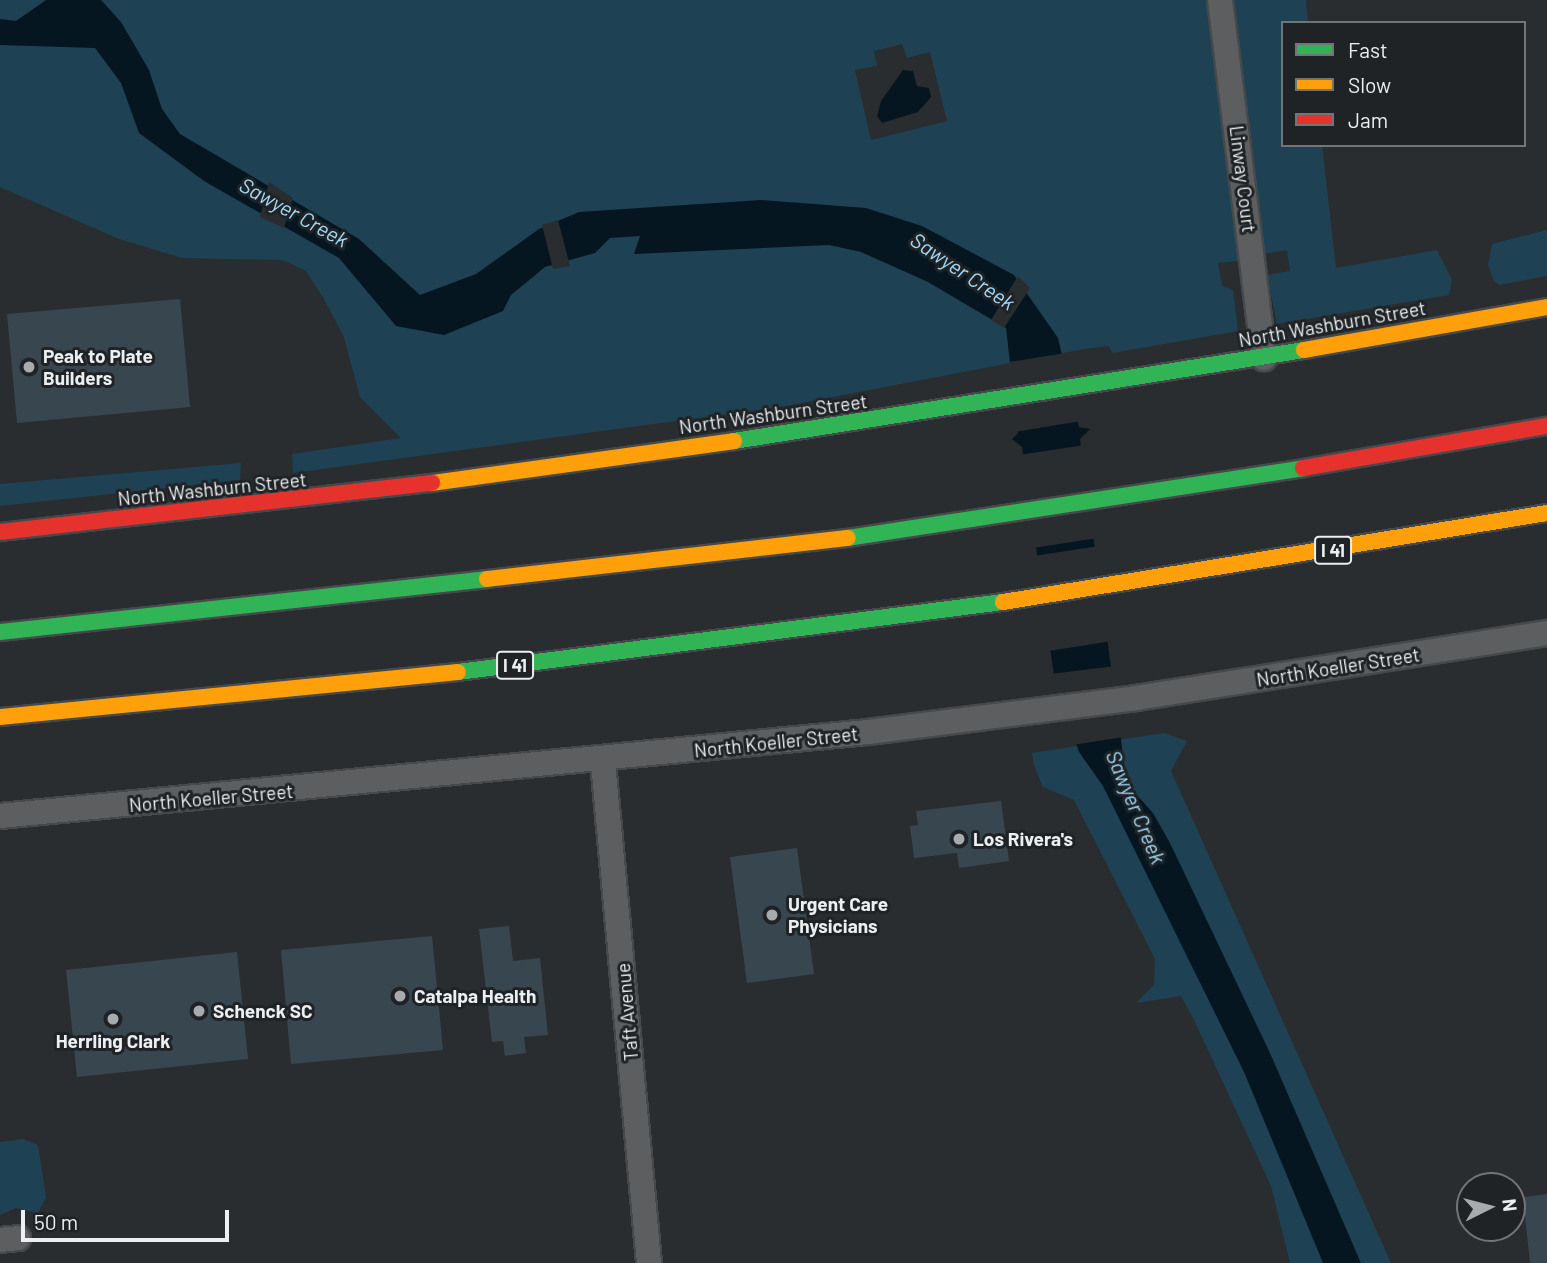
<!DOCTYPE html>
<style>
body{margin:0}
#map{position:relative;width:1547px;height:1263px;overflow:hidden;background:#2a2d2f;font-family:Barlow,sans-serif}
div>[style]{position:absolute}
.green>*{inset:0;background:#1e4254}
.water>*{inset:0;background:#051620}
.pier>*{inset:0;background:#2a2d2f}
.building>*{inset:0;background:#38474f}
.roads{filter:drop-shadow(2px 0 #46494b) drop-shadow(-2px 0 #46494b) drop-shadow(0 2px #46494b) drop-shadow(0 -2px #46494b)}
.street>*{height:24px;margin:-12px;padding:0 12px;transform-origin:12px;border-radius:12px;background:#5c5e5f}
.fast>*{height:16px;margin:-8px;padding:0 8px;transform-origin:8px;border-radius:8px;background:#30b455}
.slow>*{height:16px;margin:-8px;padding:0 8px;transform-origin:8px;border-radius:8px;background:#ff9f0a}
.jam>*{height:16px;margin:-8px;padding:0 8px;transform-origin:8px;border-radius:8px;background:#e5322d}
.dots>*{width:19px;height:19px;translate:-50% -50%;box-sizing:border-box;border:4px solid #1f2326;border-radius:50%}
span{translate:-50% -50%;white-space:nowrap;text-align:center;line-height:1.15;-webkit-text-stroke:6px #1f2326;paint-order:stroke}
.shield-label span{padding:2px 5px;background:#1f2326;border:2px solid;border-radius:5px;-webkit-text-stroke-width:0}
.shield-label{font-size:18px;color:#eceff1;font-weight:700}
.street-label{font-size:19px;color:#eceff1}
.poi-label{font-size:19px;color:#eceff1;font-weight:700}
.left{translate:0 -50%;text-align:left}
.water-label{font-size:21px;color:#a2d9f8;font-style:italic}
.legend{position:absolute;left:1281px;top:21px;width:245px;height:126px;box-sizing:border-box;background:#1f2326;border:2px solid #717577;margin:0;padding:9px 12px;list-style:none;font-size:21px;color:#eceff1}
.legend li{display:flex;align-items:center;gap:14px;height:35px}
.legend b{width:35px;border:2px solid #717577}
.north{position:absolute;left:1456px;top:1172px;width:70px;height:70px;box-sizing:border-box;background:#1f2326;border:2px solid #717577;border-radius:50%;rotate:84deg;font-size:19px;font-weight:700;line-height:28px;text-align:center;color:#eceff1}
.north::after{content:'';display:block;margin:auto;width:24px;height:32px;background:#a8abad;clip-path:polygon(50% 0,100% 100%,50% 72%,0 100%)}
.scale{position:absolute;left:21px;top:1210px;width:208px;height:32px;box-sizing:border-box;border:4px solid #eceff1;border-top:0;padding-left:9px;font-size:21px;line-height:24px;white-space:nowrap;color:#eceff1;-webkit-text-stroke:5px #1f2326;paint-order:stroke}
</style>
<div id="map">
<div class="green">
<div style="clip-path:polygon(evenodd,0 0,1209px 0,1245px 260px,1218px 263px,1222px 286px,1233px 290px,1238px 331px,1113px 353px,1108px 346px,1084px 349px,786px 406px,293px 473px,292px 454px,401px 438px,360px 397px,344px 337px,324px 299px,306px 271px,283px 260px,182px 258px,119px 239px,0 187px,0 0,902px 44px,907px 58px,930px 52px,947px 121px,871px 140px,855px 70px,877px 66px,874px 51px,902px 44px)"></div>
<div style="clip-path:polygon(1232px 0,1306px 0,1308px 23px,1283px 23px,1283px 145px,1322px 145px,1336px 268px,1437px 250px,1452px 280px,1449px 295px,1277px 324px,1267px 275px,1290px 271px,1287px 250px,1264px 254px)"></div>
<div style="clip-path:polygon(1547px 230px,1547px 276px,1499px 285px,1494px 281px,1488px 265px,1492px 244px)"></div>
<div style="clip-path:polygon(241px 463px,240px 480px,0 506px,0 484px)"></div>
<div style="clip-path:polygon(1164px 733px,1187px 741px,1171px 771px,1391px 1263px,1290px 1263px,1271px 1186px,1194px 1020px,1181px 996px,1136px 1003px,1154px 985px,1155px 959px,1074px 800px,1043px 787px,1034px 765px,1032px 753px)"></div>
<div style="clip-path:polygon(23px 1139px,38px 1145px,46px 1197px,38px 1213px,16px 1208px,0 1215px,0 1142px)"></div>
</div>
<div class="water">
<div style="clip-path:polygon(46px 0,101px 0,121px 22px,149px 70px,162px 109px,180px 134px,359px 239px,420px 295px,476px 274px,539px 229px,579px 212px,761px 200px,866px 208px,922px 226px,1014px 275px,1058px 338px,1079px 427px,1090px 429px,1080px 439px,1127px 784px,1153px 813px,1170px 843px,1270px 1053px,1361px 1263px,1323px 1263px,1244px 1072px,1103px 786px,1079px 752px,1055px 683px,1022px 447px,1012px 439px,1018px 433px,1006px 328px,928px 282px,861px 252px,829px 245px,634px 254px,640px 236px,610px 238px,595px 253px,545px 267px,511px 295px,503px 311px,444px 335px,396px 326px,339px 258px,204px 181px,139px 133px,121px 83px,95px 48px,0 45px,0 19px,16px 21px)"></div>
<div style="clip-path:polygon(903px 70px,913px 71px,917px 86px,929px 88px,931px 97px,918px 112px,882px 123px,877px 116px,881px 101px)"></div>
</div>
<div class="pier">
<div style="clip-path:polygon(269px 182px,293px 198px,284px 228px,260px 217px)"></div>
<div style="clip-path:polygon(558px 220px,570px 266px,553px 269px,542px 225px)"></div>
<div style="clip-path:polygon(1018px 276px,1030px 288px,1004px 328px,991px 320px)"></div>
<div style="clip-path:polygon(1065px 353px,1081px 421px,1014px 432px,1009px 362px)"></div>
<div style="clip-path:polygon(1085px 445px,1098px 538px,1033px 548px,1019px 455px)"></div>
<div style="clip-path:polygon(1099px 546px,1112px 641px,1049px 651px,1034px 556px)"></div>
<div style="clip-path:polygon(1115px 666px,1124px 737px,1072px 745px,1051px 674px)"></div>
</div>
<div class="building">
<div style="clip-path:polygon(180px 299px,190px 407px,17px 423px,7px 314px)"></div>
<div style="clip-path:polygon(1001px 801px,1009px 861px,959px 868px,957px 853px,914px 858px,910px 826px,918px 825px,916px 811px)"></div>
<div style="clip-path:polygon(797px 848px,814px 974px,747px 983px,730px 857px)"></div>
<div style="clip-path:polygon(509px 926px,513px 961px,540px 958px,548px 1035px,524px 1037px,526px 1053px,505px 1056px,503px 1041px,492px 1042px,479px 929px)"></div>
<div style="clip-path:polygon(432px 936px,443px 1050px,291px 1064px,281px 950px)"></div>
<div style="clip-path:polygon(237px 952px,248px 1059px,77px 1077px,66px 970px)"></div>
<div style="clip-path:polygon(1547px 1194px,1547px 1263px,1530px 1263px,1523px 1197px)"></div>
</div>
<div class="roads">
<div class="street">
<div style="left:1220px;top:0;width:361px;rotate:83deg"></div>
<div style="left:603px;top:762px;width:503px;rotate:84.75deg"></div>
<div style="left:0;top:816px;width:872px;rotate:-5.53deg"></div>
<div style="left:868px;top:732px;width:270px;rotate:-7.2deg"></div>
<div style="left:1136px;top:698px;width:416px;rotate:-9deg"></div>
<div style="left:0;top:1240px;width:18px;rotate:-6deg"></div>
</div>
<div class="fast">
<div style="left:734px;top:441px;width:577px;rotate:-9.07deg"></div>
<div style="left:848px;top:538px;width:460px;rotate:-8.7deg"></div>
<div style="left:0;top:632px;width:490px;rotate:-6.2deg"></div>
<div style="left:458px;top:672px;width:549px;rotate:-7.32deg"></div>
</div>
<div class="slow">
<div style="left:1304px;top:350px;width:247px;rotate:-10deg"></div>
<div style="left:432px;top:483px;width:305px;rotate:-7.9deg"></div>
<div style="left:487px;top:579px;width:363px;rotate:-6.5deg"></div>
<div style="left:1003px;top:602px;width:551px;rotate:-9.29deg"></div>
<div style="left:0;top:717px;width:460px;rotate:-5.6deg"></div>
</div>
<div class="jam">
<div style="left:1303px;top:468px;width:248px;rotate:-9.8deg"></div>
<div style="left:0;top:532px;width:435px;rotate:-6.5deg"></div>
</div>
</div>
<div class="dots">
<div style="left:29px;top:367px;background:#a8abad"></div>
<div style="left:959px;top:839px;background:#a8abad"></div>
<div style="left:772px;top:915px;background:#a8abad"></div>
<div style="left:400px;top:996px;background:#a8abad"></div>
<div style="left:199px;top:1011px;background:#a8abad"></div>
<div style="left:113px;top:1019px;background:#a8abad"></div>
</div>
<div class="shield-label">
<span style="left:1333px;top:550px">I 41</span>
<span style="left:515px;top:665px">I 41</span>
</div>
<div class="street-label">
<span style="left:1243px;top:179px;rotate:83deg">Linway Court</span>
<span style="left:1332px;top:324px;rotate:-10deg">North Washburn Street</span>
<span style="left:773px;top:414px;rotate:-8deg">North Washburn Street</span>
<span style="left:212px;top:489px;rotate:-6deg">North Washburn Street</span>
<span style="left:1338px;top:667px;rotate:-9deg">North Koeller Street</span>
<span style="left:776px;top:742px;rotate:-6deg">North Koeller Street</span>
<span style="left:211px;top:798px;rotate:-5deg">North Koeller Street</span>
<span style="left:627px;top:1012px;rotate:-95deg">Taft Avenue</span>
</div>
<div class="poi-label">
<span class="left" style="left:43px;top:367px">Peak to Plate<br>Builders</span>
<span class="left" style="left:973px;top:839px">Los Rivera's</span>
<span class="left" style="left:788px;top:915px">Urgent Care<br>Physicians</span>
<span class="left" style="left:414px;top:996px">Catalpa Health</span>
<span class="left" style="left:213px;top:1011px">Schenck SC</span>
<span style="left:113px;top:1041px">Herrling Clark</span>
</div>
<div class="water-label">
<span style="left:294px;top:212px;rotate:29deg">Sawyer Creek</span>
<span style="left:963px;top:271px;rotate:34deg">Sawyer Creek</span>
<span style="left:1136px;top:807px;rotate:67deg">Sawyer Creek</span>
</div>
<ul class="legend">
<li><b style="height:9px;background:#30b455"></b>Fast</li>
<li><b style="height:9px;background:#ff9f0a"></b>Slow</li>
<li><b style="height:9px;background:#e5322d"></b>Jam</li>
</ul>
<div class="north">N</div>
<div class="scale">50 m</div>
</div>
